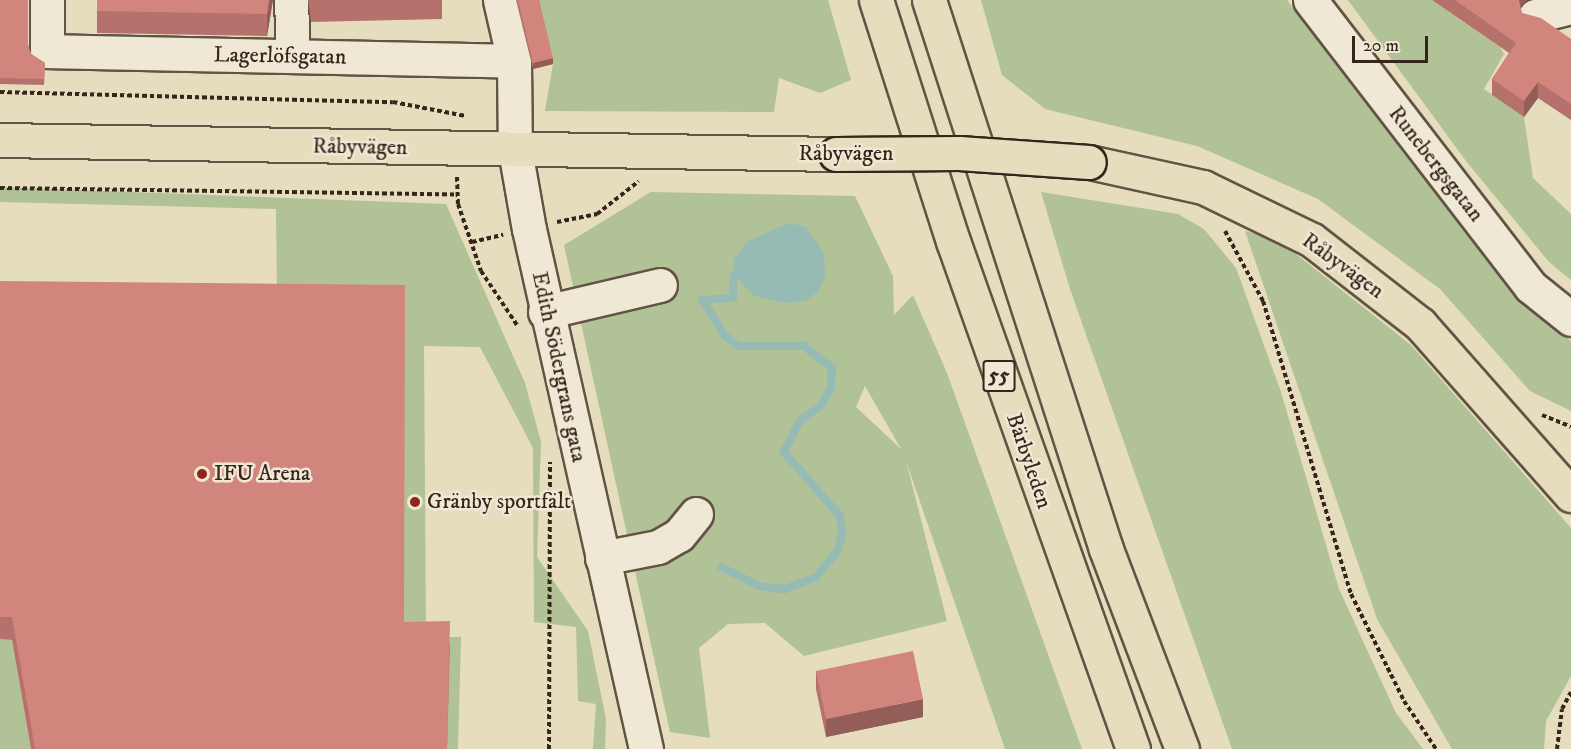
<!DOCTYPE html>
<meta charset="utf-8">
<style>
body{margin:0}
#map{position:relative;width:1571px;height:749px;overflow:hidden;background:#e6dcbe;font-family:"IM FELL DW Pica",serif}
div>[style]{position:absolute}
.green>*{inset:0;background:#b0c296}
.water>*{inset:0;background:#96bbb5}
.stream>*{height:8px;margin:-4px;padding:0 4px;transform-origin:4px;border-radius:4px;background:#96bbb5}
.path>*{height:4px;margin-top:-2px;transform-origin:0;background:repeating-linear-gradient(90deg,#36251b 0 4.5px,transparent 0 7.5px)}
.roads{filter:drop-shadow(2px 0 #625344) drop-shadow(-2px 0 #625344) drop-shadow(0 2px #625344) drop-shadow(0 -2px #625344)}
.minor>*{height:33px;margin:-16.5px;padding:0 16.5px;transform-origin:16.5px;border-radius:16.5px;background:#efe8d5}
.major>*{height:33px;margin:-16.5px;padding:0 16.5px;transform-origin:16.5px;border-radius:16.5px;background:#e6dcbe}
.bridges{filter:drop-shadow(2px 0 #36251b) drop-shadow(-2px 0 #36251b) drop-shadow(0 2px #36251b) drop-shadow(0 -2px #36251b)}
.major-bridge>*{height:33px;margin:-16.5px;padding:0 16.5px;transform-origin:16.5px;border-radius:16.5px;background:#e6dcbe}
.wall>*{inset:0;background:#b5726c}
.shaded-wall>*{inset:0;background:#935d58}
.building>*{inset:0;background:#d2857d}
.dots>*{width:16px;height:16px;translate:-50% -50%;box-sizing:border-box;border:3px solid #efe8d5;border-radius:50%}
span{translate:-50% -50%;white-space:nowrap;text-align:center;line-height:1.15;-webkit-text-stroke:5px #efe8d5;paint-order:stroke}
.shield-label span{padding:2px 4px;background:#efe8d5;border:2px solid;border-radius:4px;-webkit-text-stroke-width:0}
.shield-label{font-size:21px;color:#36251b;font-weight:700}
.street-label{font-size:22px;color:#36251b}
.poi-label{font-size:22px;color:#36251b}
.left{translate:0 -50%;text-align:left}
.scale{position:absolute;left:1352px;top:36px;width:76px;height:27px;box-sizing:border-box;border:3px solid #36251b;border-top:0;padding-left:8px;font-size:18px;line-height:21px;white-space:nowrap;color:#36251b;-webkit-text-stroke:4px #efe8d5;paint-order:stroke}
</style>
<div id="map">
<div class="green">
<div style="clip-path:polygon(537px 0,828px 0,851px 80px,820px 93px,779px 78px,774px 112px,545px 111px,553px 64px)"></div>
<div style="clip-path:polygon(981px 0,1287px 0,1374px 114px,1550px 324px,1571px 341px,1571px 411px,1530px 391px,1440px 289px,1318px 199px,1197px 146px,1045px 109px,1002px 75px)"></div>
<div style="clip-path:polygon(1348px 0,1432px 0,1500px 47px,1504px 54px,1484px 89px,1524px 117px,1533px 178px,1571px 214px,1571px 280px,1549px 262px,1466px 161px)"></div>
<div style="clip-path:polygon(0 187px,446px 204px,525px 383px,541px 442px,537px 557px,588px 631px,606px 719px,605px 749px,593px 749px,596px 704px,578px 701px,576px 627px,534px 622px,533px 448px,480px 347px,424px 346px,426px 637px,461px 637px,458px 749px,447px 749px,277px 298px,276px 209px,0 202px)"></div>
<div style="clip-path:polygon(evenodd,651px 192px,855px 196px,893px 276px,894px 315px,913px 295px,947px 373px,1082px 749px,1005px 749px,906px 461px,947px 621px,804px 656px,765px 623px,728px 624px,699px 648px,710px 738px,670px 732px,564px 245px,651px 192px,865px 386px,901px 449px,856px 407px,865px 386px)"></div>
<div style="clip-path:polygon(1041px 192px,1178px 214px,1204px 229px,1236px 268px,1281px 392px,1339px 589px,1396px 713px,1423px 749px,1232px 749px,1070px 289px)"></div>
<div style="clip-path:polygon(1245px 231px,1277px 239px,1411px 345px,1571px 528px,1571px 676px,1546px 721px,1544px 749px,1452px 749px,1377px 619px)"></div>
<div style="clip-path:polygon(0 639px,12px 640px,31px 749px,0 749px)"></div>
</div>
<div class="water">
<div style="clip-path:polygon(789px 223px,806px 227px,824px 253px,825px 276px,818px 292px,805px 301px,787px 303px,754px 296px,734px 275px,734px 259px,748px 241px)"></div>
</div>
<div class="stream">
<div style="left:721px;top:567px;width:42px;rotate:26.6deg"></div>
<div style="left:759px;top:586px;width:26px;rotate:7deg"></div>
<div style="left:785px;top:589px;width:33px;rotate:-21deg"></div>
<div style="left:816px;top:577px;width:33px;rotate:-50deg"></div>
<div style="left:837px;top:552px;width:19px;rotate:-74deg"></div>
<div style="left:842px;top:534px;width:18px;rotate:-96deg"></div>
<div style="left:840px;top:516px;width:85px;rotate:-131.2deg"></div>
<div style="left:784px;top:452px;width:35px;rotate:-63deg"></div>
<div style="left:800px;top:421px;width:25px;rotate:-37deg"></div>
<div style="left:820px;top:406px;width:21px;rotate:-59deg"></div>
<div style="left:831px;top:388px;width:20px;rotate:-87deg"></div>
<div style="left:832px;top:368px;width:36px;rotate:-142deg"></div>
<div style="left:804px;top:346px;width:66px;rotate:180deg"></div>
<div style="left:738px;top:346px;width:17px;rotate:-140deg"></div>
<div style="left:725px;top:335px;width:42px;rotate:-123.3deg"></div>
<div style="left:702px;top:300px;width:31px;rotate:-4deg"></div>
<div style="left:733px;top:298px;width:23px;rotate:-88deg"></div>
</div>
<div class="path">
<div style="left:0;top:92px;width:393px;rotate:1.5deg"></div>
<div style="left:393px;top:102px;width:74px;rotate:10.9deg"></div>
<div style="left:457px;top:177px;width:27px;rotate:88deg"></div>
<div style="left:458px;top:204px;width:71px;rotate:71.1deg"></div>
<div style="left:481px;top:271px;width:65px;rotate:56.3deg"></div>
<div style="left:0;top:188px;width:457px;rotate:0.8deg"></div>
<div style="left:557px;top:222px;width:41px;rotate:-11.3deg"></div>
<div style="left:597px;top:214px;width:53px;rotate:-38.2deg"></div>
<div style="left:1225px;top:231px;width:80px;rotate:61.5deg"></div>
<div style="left:1263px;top:301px;width:306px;rotate:73.3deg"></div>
<div style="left:1351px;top:594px;width:119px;rotate:63.6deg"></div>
<div style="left:1404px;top:701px;width:58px;rotate:56.3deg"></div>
<div style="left:472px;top:242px;width:32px;rotate:-13deg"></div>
<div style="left:1542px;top:415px;width:31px;rotate:22deg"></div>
<div style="left:549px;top:749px;width:287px;rotate:-89.8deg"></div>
<div style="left:1557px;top:749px;width:40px;rotate:-82.9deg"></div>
<div style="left:1562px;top:709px;width:19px;rotate:-62deg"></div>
</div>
<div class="roads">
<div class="minor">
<div style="left:47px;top:0;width:51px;rotate:90deg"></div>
<div style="left:47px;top:51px;width:467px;rotate:1.2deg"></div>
<div style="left:291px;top:0;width:56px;rotate:88deg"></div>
<div style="left:500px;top:0;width:63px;rotate:77.1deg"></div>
<div style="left:514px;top:61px;width:89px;rotate:89.4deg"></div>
<div style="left:515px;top:150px;width:80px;rotate:80deg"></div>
<div style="left:529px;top:229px;width:533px;rotate:77.32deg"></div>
<div style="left:1310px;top:0;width:362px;rotate:52.4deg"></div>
<div style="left:1531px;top:287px;width:51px;rotate:38.7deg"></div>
<div style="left:1535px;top:16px;width:37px;rotate:-14deg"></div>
<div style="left:545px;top:312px;width:118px;rotate:-13.2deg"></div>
<div style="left:602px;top:558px;width:57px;rotate:-11.1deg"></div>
<div style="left:658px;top:547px;width:24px;rotate:-30deg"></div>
<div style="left:679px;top:535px;width:27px;rotate:-51deg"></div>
</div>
<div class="major">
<div style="left:876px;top:0;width:253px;rotate:72.3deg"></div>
<div style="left:953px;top:241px;width:539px;rotate:70.49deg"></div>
<div style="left:929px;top:0;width:577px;rotate:72.13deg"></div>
<div style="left:1106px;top:549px;width:214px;rotate:69.2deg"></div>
<div style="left:0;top:140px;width:836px;rotate:0.96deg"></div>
<div style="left:1089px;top:162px;width:117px;rotate:12.4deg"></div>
<div style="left:1203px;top:187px;width:121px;rotate:25.9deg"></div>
<div style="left:1312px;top:240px;width:137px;rotate:37.9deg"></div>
<div style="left:1420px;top:324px;width:228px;rotate:48.6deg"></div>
</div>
</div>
<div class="bridges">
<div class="major-bridge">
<div style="left:836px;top:154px;width:123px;rotate:-0.5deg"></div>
<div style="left:959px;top:153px;width:130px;rotate:4deg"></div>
</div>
</div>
<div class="wall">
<div style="clip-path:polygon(0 0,28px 45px,31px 54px,45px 63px,44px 85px,0 84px)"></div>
<div style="clip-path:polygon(97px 0,273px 0,267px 36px,97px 33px)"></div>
<div style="clip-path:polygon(308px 0,442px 0,442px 19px,311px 22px)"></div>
<div style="clip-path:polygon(516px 0,539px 0,553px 64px,533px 69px)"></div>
<div style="clip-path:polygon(1432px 0,1527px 0,1520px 7px,1522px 13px,1571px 39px,1571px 120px,1538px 98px,1524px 117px,1492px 95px,1492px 79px,1509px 53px)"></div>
<div style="clip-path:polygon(0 281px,404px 622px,450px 644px,447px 749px,31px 749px,12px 640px,0 639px)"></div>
<div style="clip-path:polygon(816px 671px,923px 717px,826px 737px,816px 689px)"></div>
</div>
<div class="shaded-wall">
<div style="clip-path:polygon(269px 0,273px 0,267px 36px,267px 14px)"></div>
<div style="clip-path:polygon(1517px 0,1527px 0,1517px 10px)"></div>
<div style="clip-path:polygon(553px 58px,553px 64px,533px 69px,533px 63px)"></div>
<div style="clip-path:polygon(1538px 82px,1538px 98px,1524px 117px,1524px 101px)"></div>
<div style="clip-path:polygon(923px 699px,923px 717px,826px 737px,826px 719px)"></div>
</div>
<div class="building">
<div style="clip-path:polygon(0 0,28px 0,28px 45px,31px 54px,45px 63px,44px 79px,0 78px)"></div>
<div style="clip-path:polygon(97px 0,269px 0,267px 14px,97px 11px)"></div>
<div style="clip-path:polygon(518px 0,539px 0,553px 58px,533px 63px)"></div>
<div style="clip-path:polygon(1455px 0,1519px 0,1522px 13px,1541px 18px,1571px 39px,1571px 104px,1538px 82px,1524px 101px,1492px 79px,1516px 43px)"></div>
<div style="clip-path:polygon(0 281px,405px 285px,404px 622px,450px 621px,447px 749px,35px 749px,12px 617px,0 617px)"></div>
<div style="clip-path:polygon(913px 651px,923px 699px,826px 719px,816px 671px)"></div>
</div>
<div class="dots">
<div style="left:202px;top:474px;background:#8f2418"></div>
<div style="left:415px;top:502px;background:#8f2418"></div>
</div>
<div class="shield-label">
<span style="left:999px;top:376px">55</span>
</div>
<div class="street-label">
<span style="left:280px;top:56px;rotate:1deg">Lagerlöfsgatan</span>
<span style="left:360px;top:147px;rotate:1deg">Råbyvägen</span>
<span style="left:846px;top:154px">Råbyvägen</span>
<span style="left:1436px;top:164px;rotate:52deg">Runebergsgatan</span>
<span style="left:1343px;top:266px;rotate:36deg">Råbyvägen</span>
<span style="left:559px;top:367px;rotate:78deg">Edith Södergrans gata</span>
<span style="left:1029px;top:461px;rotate:71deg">Bärbyleden</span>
</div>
<div class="poi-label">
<span class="left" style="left:214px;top:474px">IFU Arena</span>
<span class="left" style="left:427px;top:502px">Gränby sportfält</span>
</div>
<div class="scale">20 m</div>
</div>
